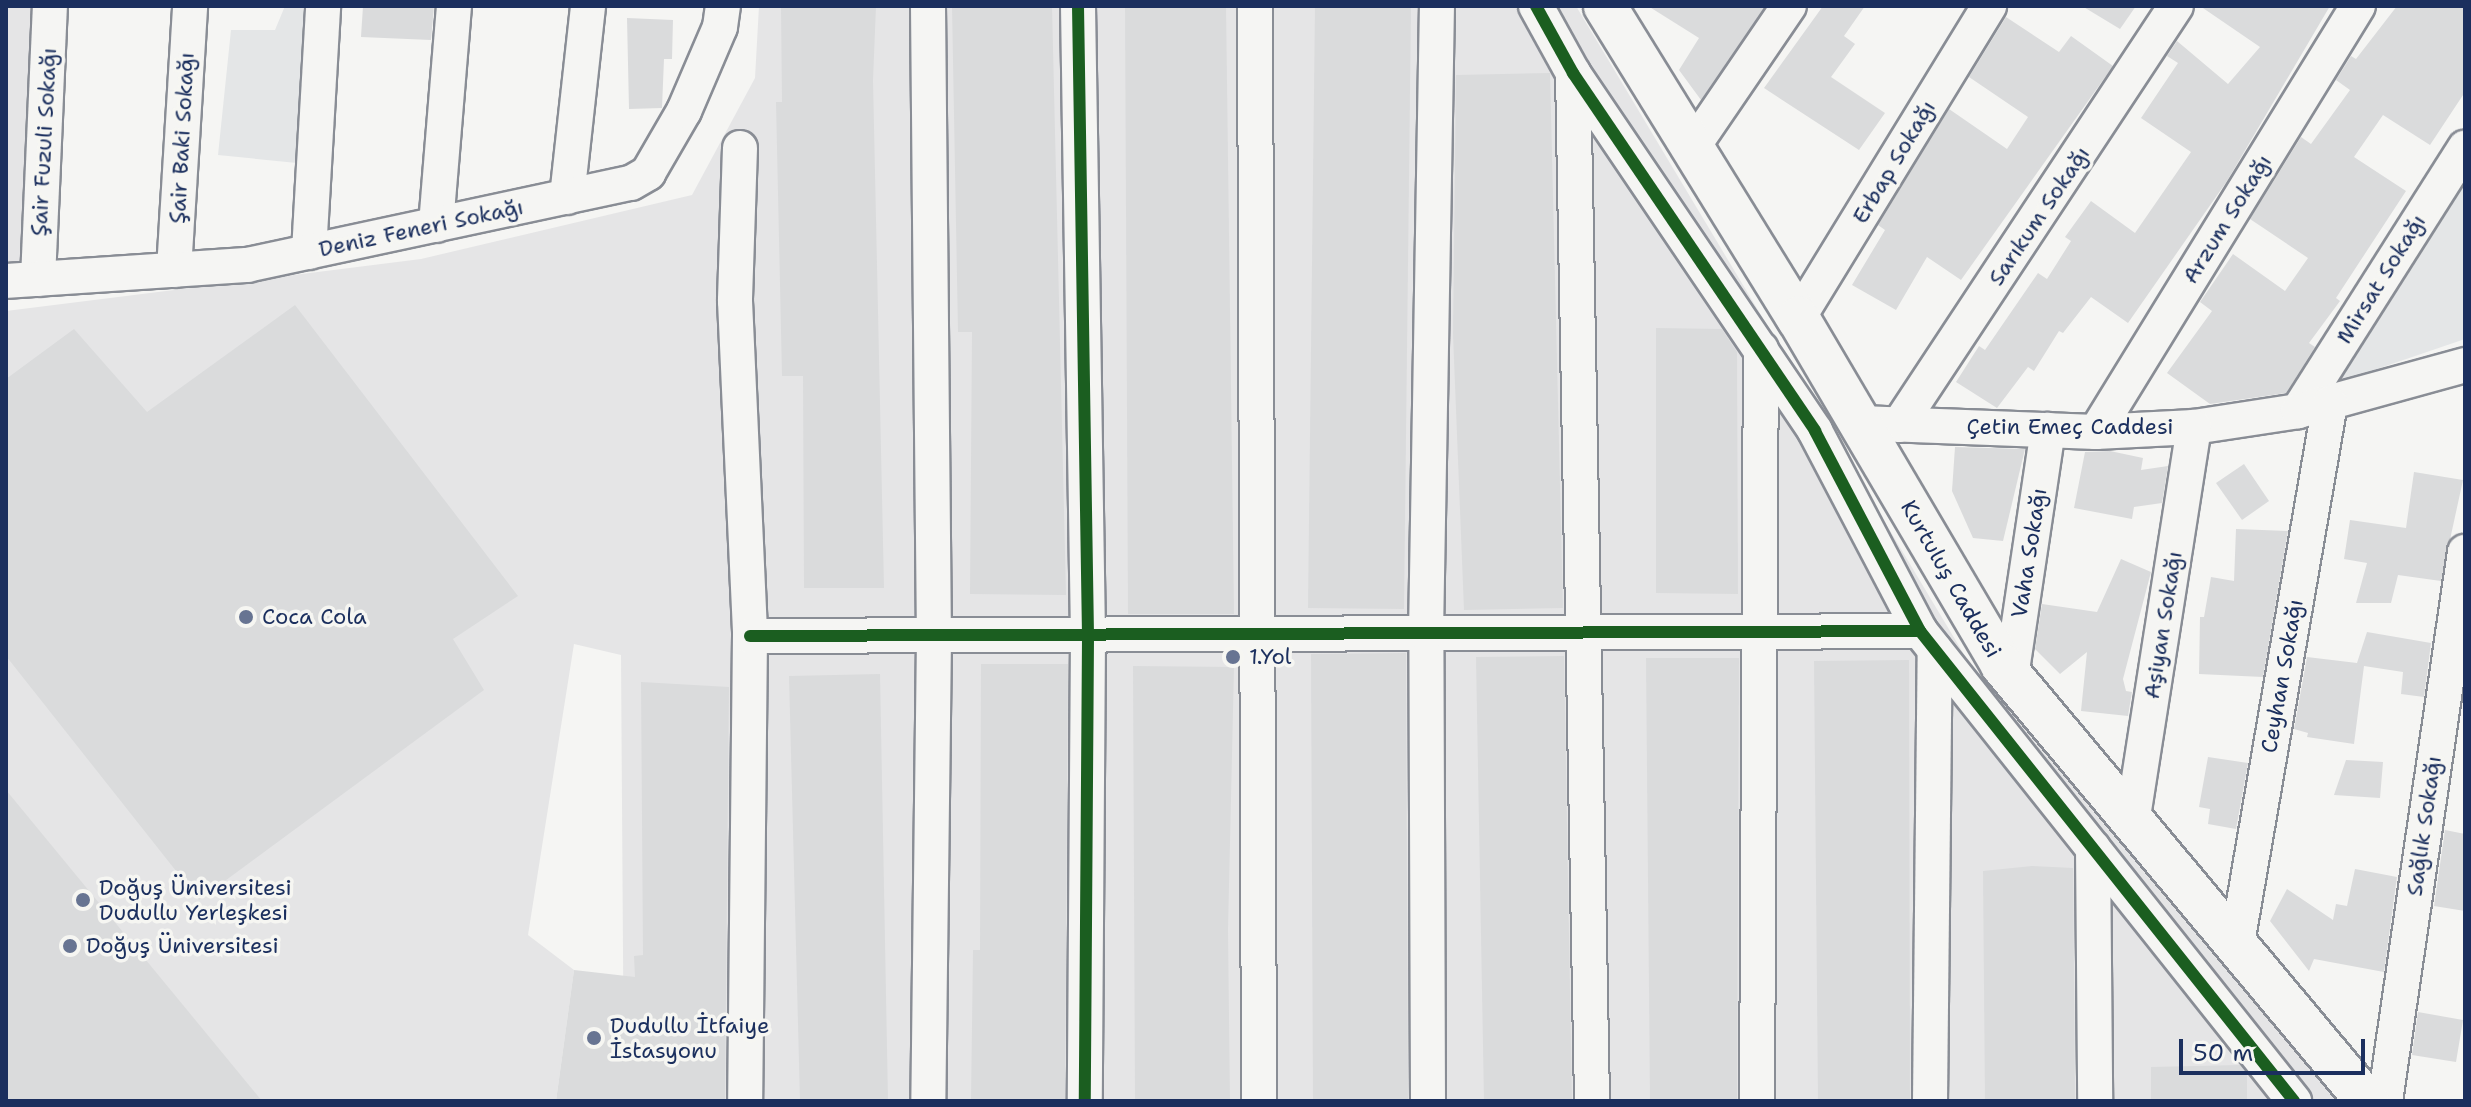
<!DOCTYPE html>
<meta charset="utf-8">
<style>
body{margin:0}
#map{position:relative;width:2471px;height:1107px;overflow:hidden;background:#f5f5f3;font-family:"Shantell Sans",sans-serif}
div>[style]{position:absolute}
.built>*{inset:0;background:#e5e5e6}
.green>*{inset:0;background:#e4e6e7}
.building>*{inset:0;background:#dadbdc}
.roads{filter:drop-shadow(2px 0 #898d95) drop-shadow(-2px 0 #898d95) drop-shadow(0 2px #898d95) drop-shadow(0 -2px #898d95)}
.minor>*{height:34px;margin:-17px;padding:0 17px;transform-origin:17px;border-radius:17px;background:#f5f5f3}
.major>*{height:42px;margin:-21px;padding:0 21px;transform-origin:21px;border-radius:21px;background:#f5f5f3}
.cycleway>*{height:12px;margin:-6px;padding:0 6px;transform-origin:6px;border-radius:6px;background:#1b5e20}
.dots>*{width:22px;height:22px;translate:-50% -50%;box-sizing:border-box;border:4px solid #f6f6f2;border-radius:50%}
span{translate:-50% -50%;white-space:nowrap;text-align:center;line-height:1.15;-webkit-text-stroke:7px #f6f6f2;paint-order:stroke}
.street-label{font-size:22px;color:#1b2f5e}
.poi-label{font-size:22px;color:#1b2f5e}
.left{translate:0 -50%;text-align:left}
.frame{position:absolute;inset:0;border:8px solid #1b2f5e;pointer-events:none}
.scale{position:absolute;left:2179px;top:1039px;width:186px;height:36px;box-sizing:border-box;border:4px solid #1b2f5e;border-top:0;padding-left:10px;font-size:24px;line-height:28px;white-space:nowrap;color:#1b2f5e;-webkit-text-stroke:6px #f6f6f2;paint-order:stroke}
</style>
<div id="map">
<div class="built">
<div style="clip-path:polygon(6px 6px,60px 6px,53px 260px,6px 263px)"></div>
<div style="clip-path:polygon(759px 6px,1576px 6px,1968px 661px,2342px 1101px,624px 1101px,621px 655px,574px 644px,528px 935px,574px 970px,556px 1101px,6px 1101px,6px 311px,421px 259px,692px 195px,755px 78px)"></div>
</div>
<div class="green">
<div style="clip-path:polygon(285px 6px,317px 6px,307px 164px,218px 155px,231px 30px,275px 30px)"></div>
<div style="clip-path:polygon(2455px 175px,2465px 182px,2465px 339px,2324px 387px)"></div>
</div>
<div class="building">
<div style="clip-path:polygon(363px 6px,434px 6px,431px 40px,361px 37px)"></div>
<div style="clip-path:polygon(781px 6px,876px 6px,873px 80px,884px 588px,804px 588px,803px 376px,782px 376px,776px 102px,782px 102px)"></div>
<div style="clip-path:polygon(952px 6px,1052px 6px,1066px 595px,970px 594px,972px 332px,958px 332px)"></div>
<div style="clip-path:polygon(1125px 6px,1226px 6px,1234px 614px,1128px 614px)"></div>
<div style="clip-path:polygon(1315px 6px,1411px 6px,1404px 609px,1308px 608px)"></div>
<div style="clip-path:polygon(1648px 6px,1765px 6px,1701px 100px,1679px 70px,1699px 38px)"></div>
<div style="clip-path:polygon(1823px 6px,1865px 6px,1844px 36px,1855px 44px,1831px 77px,1885px 113px,1859px 150px,1764px 88px)"></div>
<div style="clip-path:polygon(2082px 6px,2136px 6px,2120px 29px)"></div>
<div style="clip-path:polygon(2200px 6px,2330px 6px,2227px 181px,2128px 323px,2091px 297px,2063px 333px,2059px 331px,2034px 371px,2028px 367px,1997px 408px,1956px 382px,1979px 346px,1985px 350px,2038px 273px,2047px 279px,2071px 241px,2065px 237px,2091px 201px,2135px 233px,2191px 152px,2141px 118px,2178px 63px,2167px 56px,2177px 41px,2228px 84px,2260px 47px)"></div>
<div style="clip-path:polygon(2397px 6px,2465px 6px,2465px 92px,2430px 145px,2383px 115px,2354px 157px,2406px 191px,2336px 298px,2340px 301px,2309px 343px,2315px 347px,2286px 393px,2210px 404px,2167px 373px,2212px 311px,2200px 302px,2233px 254px,2285px 291px,2308px 258px,2250px 219px,2301px 137px,2311px 144px,2350px 90px,2336px 80px,2351px 56px,2356px 59px)"></div>
<div style="clip-path:polygon(2006px 17px,2059px 52px,2071px 36px,2113px 66px,1961px 280px,1927px 257px,1896px 310px,1852px 285px,1885px 230px,1878px 225px,1949px 109px,2007px 149px,2028px 117px,1969px 77px)"></div>
<div style="clip-path:polygon(627px 18px,673px 20px,672px 59px,664px 59px,662px 108px,629px 109px)"></div>
<div style="clip-path:polygon(1550px 73px,1563px 608px,1464px 610px,1453px 334px,1456px 75px)"></div>
<div style="clip-path:polygon(295px 305px,518px 596px,453px 639px,484px 690px,199px 900px,6px 656px,6px 379px,74px 329px,147px 412px)"></div>
<div style="clip-path:polygon(1656px 328px,1722px 329px,1737px 352px,1738px 594px,1656px 593px)"></div>
<div style="clip-path:polygon(1955px 447px,2025px 449px,2003px 541px,1973px 538px,1952px 491px)"></div>
<div style="clip-path:polygon(2110px 451px,2143px 458px,2141px 470px,2168px 466px,2162px 503px,2134px 507px,2132px 519px,2074px 508px,2085px 452px)"></div>
<div style="clip-path:polygon(2244px 464px,2269px 501px,2242px 520px,2216px 483px)"></div>
<div style="clip-path:polygon(2414px 472px,2463px 480px,2441px 581px,2398px 575px,2391px 603px,2356px 603px,2367px 563px,2344px 559px,2350px 520px,2406px 528px)"></div>
<div style="clip-path:polygon(2236px 529px,2288px 531px,2263px 677px,2199px 674px,2200px 617px,2204px 617px,2211px 577px,2234px 581px)"></div>
<div style="clip-path:polygon(2121px 559px,2151px 572px,2123px 679px,2126px 691px,2132px 692px,2128px 716px,2081px 711px,2087px 652px,2060px 674px,2035px 649px,2042px 604px,2097px 612px)"></div>
<div style="clip-path:polygon(2367px 632px,2431px 643px,2424px 697px,2401px 694px,2403px 672px,2364px 666px,2354px 744px,2307px 737px,2308px 733px,2294px 729px,2307px 657px,2357px 663px)"></div>
<div style="clip-path:polygon(1406px 653px,1408px 1101px,1313px 1101px,1311px 654px)"></div>
<div style="clip-path:polygon(1564px 656px,1572px 1101px,1484px 1101px,1476px 657px)"></div>
<div style="clip-path:polygon(1646px 658px,1739px 658px,1737px 1101px,1650px 1101px)"></div>
<div style="clip-path:polygon(1909px 660px,1910px 1101px,1818px 1101px,1814px 661px)"></div>
<div style="clip-path:polygon(981px 664px,1068px 664px,1065px 1101px,971px 1101px,973px 950px,980px 950px)"></div>
<div style="clip-path:polygon(1133px 666px,1234px 667px,1228px 930px,1230px 1101px,1135px 1101px)"></div>
<div style="clip-path:polygon(880px 674px,888px 1101px,800px 1101px,789px 676px)"></div>
<div style="clip-path:polygon(641px 682px,729px 687px,725px 1101px,556px 1101px,574px 970px,635px 977px,634px 956px,643px 955px)"></div>
<div style="clip-path:polygon(2208px 757px,2248px 763px,2236px 829px,2208px 824px,2210px 809px,2199px 807px)"></div>
<div style="clip-path:polygon(2346px 760px,2383px 762px,2380px 798px,2334px 795px)"></div>
<div style="clip-path:polygon(6px 790px,262px 1101px,6px 1101px)"></div>
<div style="clip-path:polygon(2445px 830px,2465px 834px,2465px 911px,2434px 906px)"></div>
<div style="clip-path:polygon(2032px 866px,2073px 868px,2075px 1101px,1985px 1101px,1983px 871px)"></div>
<div style="clip-path:polygon(2355px 869px,2397px 877px,2384px 972px,2314px 959px,2309px 971px,2270px 921px,2287px 889px,2333px 920px,2336px 904px,2347px 906px)"></div>
<div style="clip-path:polygon(2418px 1012px,2463px 1020px,2456px 1062px,2412px 1055px)"></div>
<div style="clip-path:polygon(2240px 1065px,2247px 1074px,2247px 1101px,2151px 1101px,2151px 1067px)"></div>
</div>
<div class="roads">
<div class="minor">
<div style="left:928px;top:6px;width:631px;rotate:89.46deg"></div>
<div style="left:934px;top:637px;width:464px;rotate:90.7deg"></div>
<div style="left:1078px;top:6px;width:631px;rotate:89.09deg"></div>
<div style="left:1088px;top:637px;width:464px;rotate:90.4deg"></div>
<div style="left:1255px;top:6px;width:1095px;rotate:89.79deg"></div>
<div style="left:1536px;top:6px;width:77px;rotate:61.1deg"></div>
<div style="left:1573px;top:73px;width:432px;rotate:55.9deg"></div>
<div style="left:1815px;top:431px;width:226px;rotate:62.3deg"></div>
<div style="left:1920px;top:631px;width:601px;rotate:51.49deg"></div>
<div style="left:1573px;top:73px;width:1028px;rotate:88.94deg"></div>
<div style="left:740px;top:148px;width:153px;rotate:91.9deg"></div>
<div style="left:735px;top:301px;width:335px;rotate:87.4deg"></div>
<div style="left:750px;top:636px;width:465px;rotate:90.6deg"></div>
<div style="left:1692px;top:148px;width:172px;rotate:-55.7deg"></div>
<div style="left:567px;top:197px;width:192px;rotate:-83.7deg"></div>
<div style="left:436px;top:225px;width:220px;rotate:-85.3deg"></div>
<div style="left:309px;top:252px;width:246px;rotate:-86.7deg"></div>
<div style="left:174px;top:270px;width:264px;rotate:-86.5deg"></div>
<div style="left:38px;top:279px;width:273px;rotate:-87.5deg"></div>
<div style="left:6px;top:281px;width:242px;rotate:-3.8deg"></div>
<div style="left:247px;top:265px;width:393px;rotate:-12.1deg"></div>
<div style="left:631px;top:183px;width:20px;rotate:-30deg"></div>
<div style="left:648px;top:173px;width:72px;rotate:-59.9deg"></div>
<div style="left:684px;top:111px;width:91px;rotate:-66.8deg"></div>
<div style="left:720px;top:27px;width:21px;rotate:-82deg"></div>
<div style="left:1798px;top:318px;width:366px;rotate:-58.5deg"></div>
<div style="left:2298px;top:411px;width:312px;rotate:-57.6deg"></div>
<div style="left:1860px;top:423px;width:236px;rotate:2.2deg"></div>
<div style="left:2096px;top:432px;width:98px;rotate:-2.9deg"></div>
<div style="left:2194px;top:427px;width:105px;rotate:-8.7deg"></div>
<div style="left:2298px;top:411px;width:173px;rotate:-15.4deg"></div>
<div style="left:1899px;top:425px;width:502px;rotate:-56.53deg"></div>
<div style="left:2096px;top:432px;width:500px;rotate:-58.41deg"></div>
<div style="left:750px;top:636px;width:1170px;rotate:-0.24deg"></div>
<div style="left:2011px;top:677px;width:250px;rotate:-81.5deg"></div>
<div style="left:2132px;top:823px;width:401px;rotate:-81.1deg"></div>
<div style="left:2093px;top:848px;width:253px;rotate:89.5deg"></div>
<div style="left:2236px;top:949px;width:554px;rotate:-80.23deg"></div>
<div style="left:1428px;top:1101px;width:467px;rotate:-90.2deg"></div>
<div style="left:1426px;top:634px;width:628px;rotate:-89deg"></div>
<div style="left:1757px;top:1101px;width:752px;rotate:-89.7deg"></div>
<div style="left:1930px;top:1101px;width:451px;rotate:-89.4deg"></div>
<div style="left:2385px;top:1101px;width:555px;rotate:-81.71deg"></div>
</div>
<div class="major">
<div style="left:1605px;top:6px;width:367px;rotate:58.3deg"></div>
<div style="left:1798px;top:318px;width:403px;rotate:59.5deg"></div>
<div style="left:2002px;top:665px;width:569px;rotate:50.07deg"></div>
</div>
</div>
<div class="cycleway">
<div style="left:1078px;top:6px;width:631px;rotate:89.09deg"></div>
<div style="left:1088px;top:637px;width:464px;rotate:90.4deg"></div>
<div style="left:1536px;top:6px;width:77px;rotate:61.1deg"></div>
<div style="left:1573px;top:73px;width:432px;rotate:55.9deg"></div>
<div style="left:1815px;top:431px;width:226px;rotate:62.3deg"></div>
<div style="left:1920px;top:631px;width:601px;rotate:51.49deg"></div>
<div style="left:750px;top:636px;width:1170px;rotate:-0.24deg"></div>
</div>
<div class="dots">
<div style="left:246px;top:617px;background:#677492"></div>
<div style="left:1233px;top:657px;background:#677492"></div>
<div style="left:83px;top:900px;background:#677492"></div>
<div style="left:70px;top:946px;background:#677492"></div>
<div style="left:594px;top:1038px;background:#677492"></div>
</div>
<div class="street-label">
<span style="left:182px;top:138px;rotate:-87deg">Şair Baki Sokağı</span>
<span style="left:44px;top:142px;rotate:-87deg">Şair Fuzuli Sokağı</span>
<span style="left:1894px;top:162px;rotate:-59deg">Erbap Sokağı</span>
<span style="left:2039px;top:216px;rotate:-56deg">Sarıkum Sokağı</span>
<span style="left:2227px;top:219px;rotate:-58deg">Arzum Sokağı</span>
<span style="left:421px;top:228px;rotate:-12deg">Deniz Feneri Sokağı</span>
<span style="left:2381px;top:279px;rotate:-58deg">Mirsat Sokağı</span>
<span style="left:2070px;top:427px">Çetin Emeç Caddesi</span>
<span style="left:2029px;top:553px;rotate:-81deg">Vaha Sokağı</span>
<span style="left:1951px;top:579px;rotate:60deg">Kurtuluş Caddesi</span>
<span style="left:2163px;top:625px;rotate:-81deg">Aşiyan Sokağı</span>
<span style="left:2282px;top:676px;rotate:-80deg">Ceyhan Sokağı</span>
<span style="left:2424px;top:826px;rotate:-82deg">Sağlık Sokağı</span>
</div>
<div class="poi-label">
<span class="left" style="left:262px;top:617px">Coca Cola</span>
<span class="left" style="left:1249px;top:657px">1.Yol</span>
<span class="left" style="left:99px;top:900px">Doğuş Üniversitesi<br>Dudullu Yerleşkesi</span>
<span class="left" style="left:86px;top:946px">Doğuş Üniversitesi</span>
<span class="left" style="left:610px;top:1038px">Dudullu İtfaiye<br>İstasyonu</span>
</div>
<div class="frame"></div>
<div class="scale">50 m</div>
</div>
